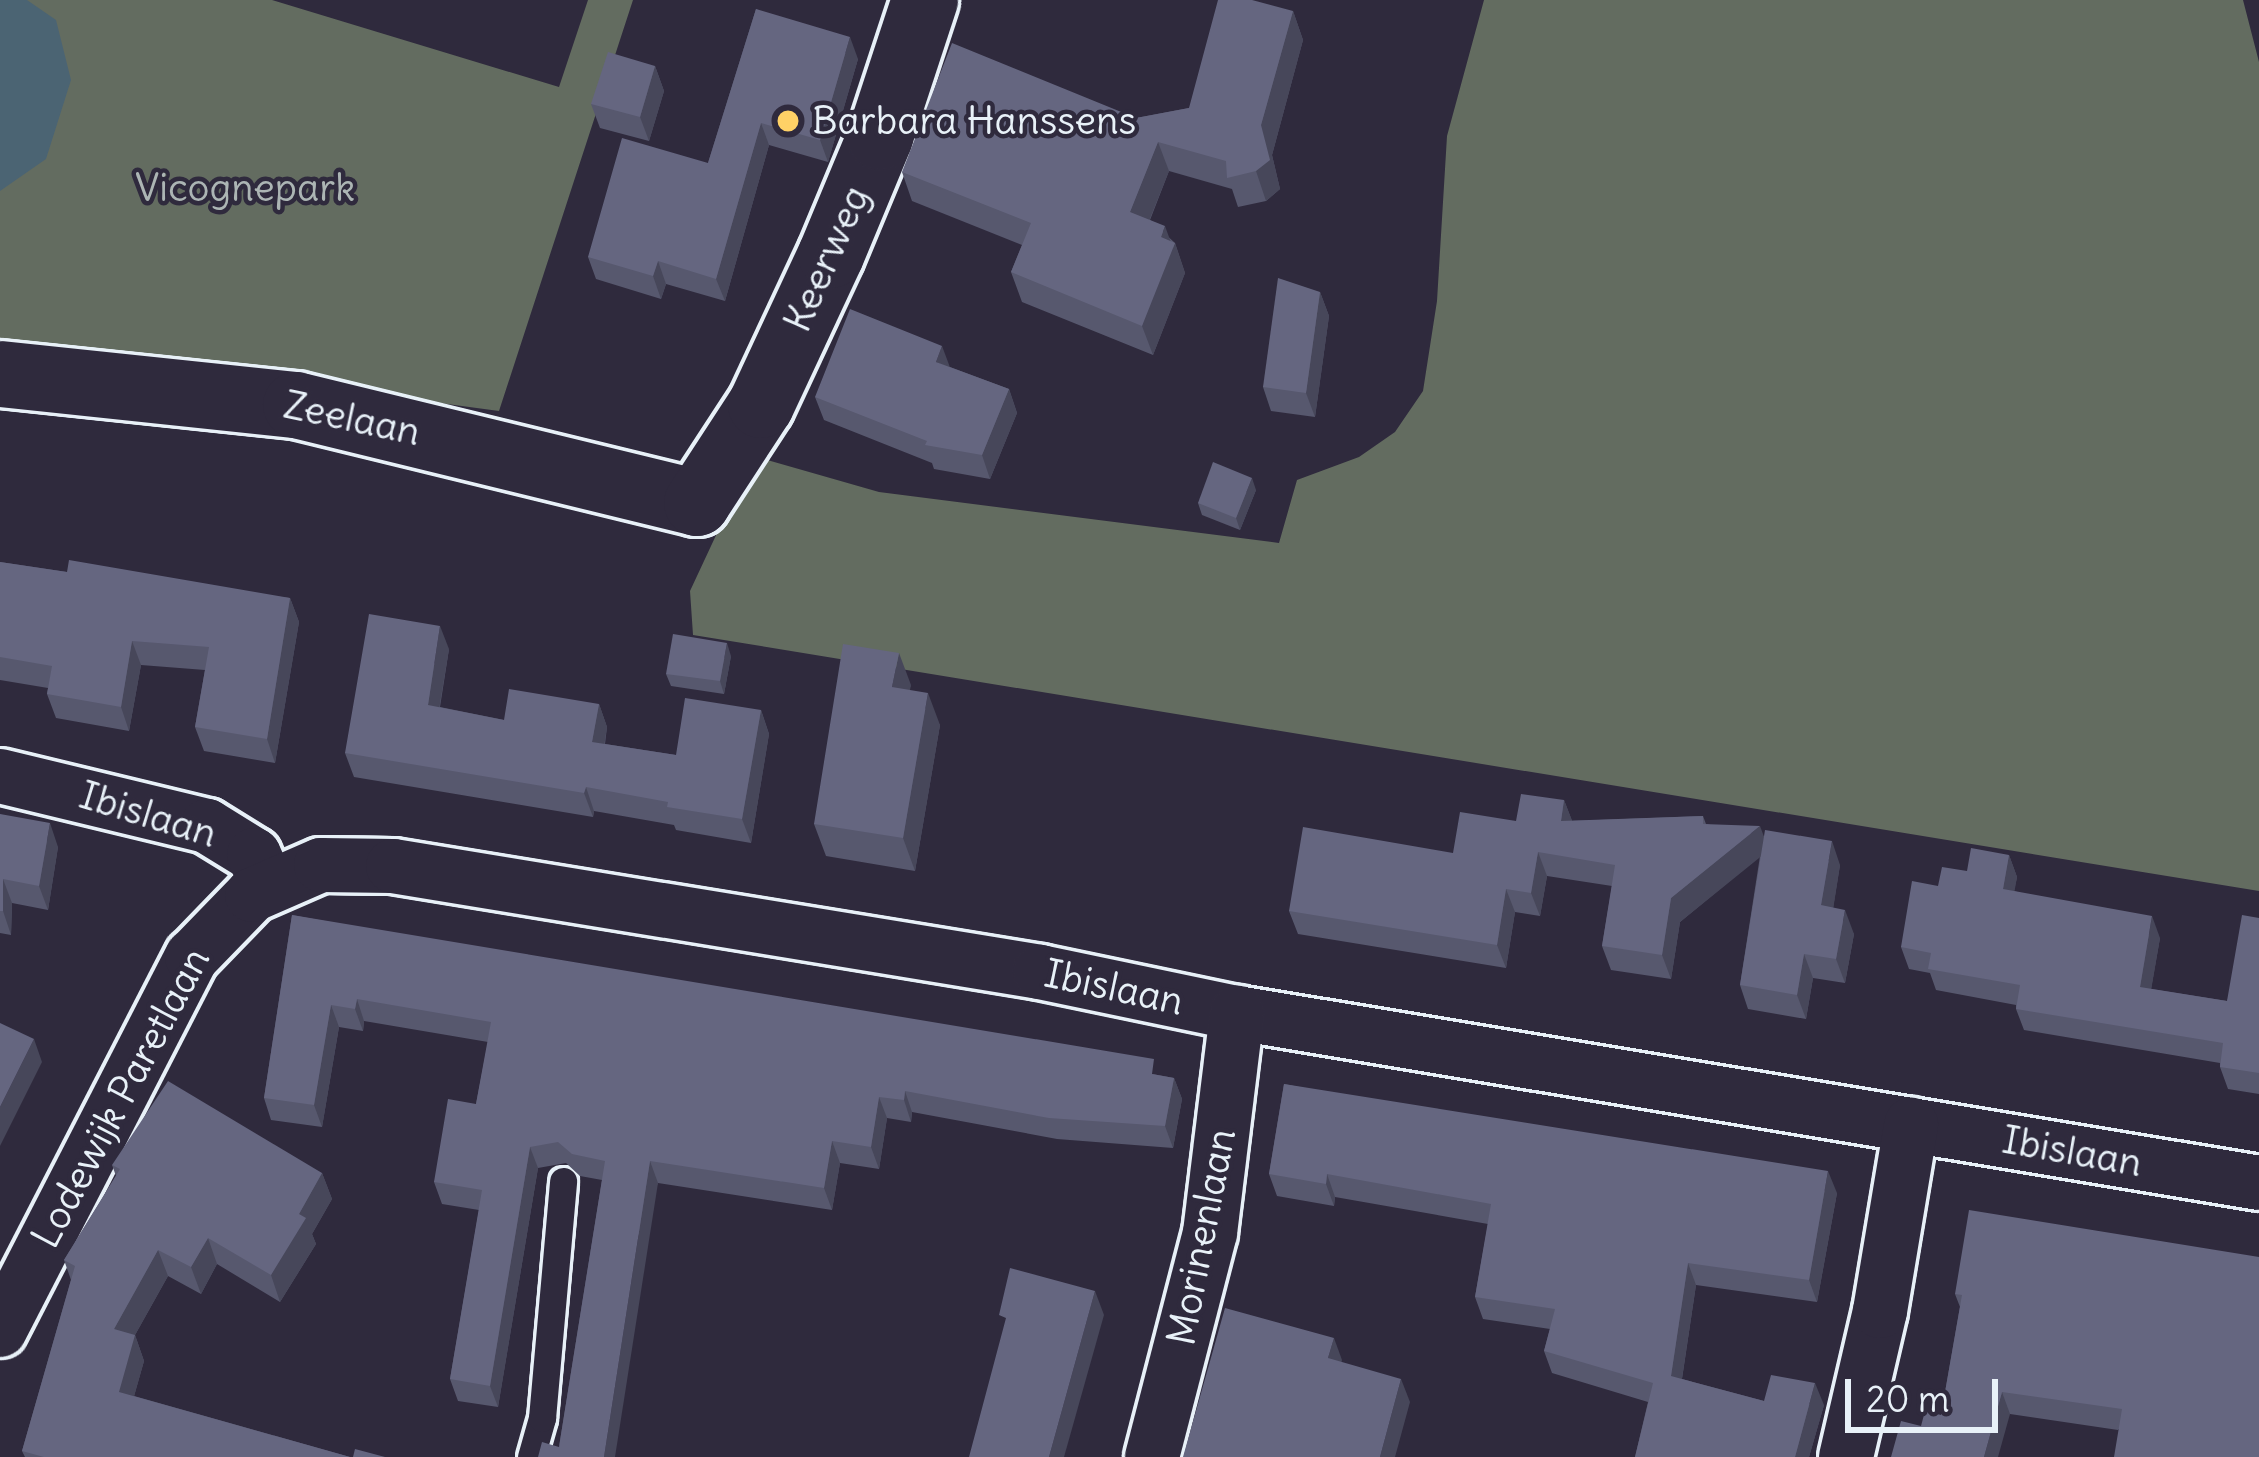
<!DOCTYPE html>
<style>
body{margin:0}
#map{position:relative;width:2259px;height:1457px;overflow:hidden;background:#2f2a3d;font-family:Delius,sans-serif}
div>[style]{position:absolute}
.green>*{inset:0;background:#636c60}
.water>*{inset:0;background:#4b6473}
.roads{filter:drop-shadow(3px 0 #e8f1f8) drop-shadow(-3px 0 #e8f1f8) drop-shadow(0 3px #e8f1f8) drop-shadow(0 -3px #e8f1f8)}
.service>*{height:27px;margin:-13.5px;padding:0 13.5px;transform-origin:13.5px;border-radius:13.5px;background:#2f2a3d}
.minor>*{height:54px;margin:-27px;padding:0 27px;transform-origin:27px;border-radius:27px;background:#2f2a3d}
.tertiary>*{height:66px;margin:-33px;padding:0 33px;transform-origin:33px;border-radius:33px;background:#2f2a3d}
.wall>*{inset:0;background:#57586e}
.shaded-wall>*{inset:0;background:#47475a}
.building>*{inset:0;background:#656680}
.dots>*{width:33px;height:33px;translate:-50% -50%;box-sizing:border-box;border:6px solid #2f2a3d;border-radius:50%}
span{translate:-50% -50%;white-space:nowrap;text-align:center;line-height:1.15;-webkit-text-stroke:9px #2f2a3d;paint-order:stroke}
.poi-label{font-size:39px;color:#e8f1f8}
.left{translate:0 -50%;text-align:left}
.park-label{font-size:39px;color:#acb5b4}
.street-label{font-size:39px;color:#e8f1f8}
.scale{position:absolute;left:1845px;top:1379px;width:153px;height:54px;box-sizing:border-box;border:6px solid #e8f1f8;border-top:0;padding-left:15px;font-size:36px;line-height:42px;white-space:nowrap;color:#e8f1f8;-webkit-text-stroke:9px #2f2a3d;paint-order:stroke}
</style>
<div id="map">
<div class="green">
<div style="clip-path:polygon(0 0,272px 0,559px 87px,588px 0,633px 0,499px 411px,0 344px)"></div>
<div style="clip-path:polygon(1484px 0,2243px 0,2259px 62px,2259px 891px,693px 635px,690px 591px,753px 456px,879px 492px,1279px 543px,1297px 480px,1359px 457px,1395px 432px,1423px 391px,1437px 301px,1447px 136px)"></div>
</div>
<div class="water">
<div style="clip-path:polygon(0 0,27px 0,56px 20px,71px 80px,46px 159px,0 191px)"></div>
</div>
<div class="roads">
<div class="service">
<div style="left:531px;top:1457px;width:41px;rotate:-74.2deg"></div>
<div style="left:542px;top:1418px;width:238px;rotate:-84.9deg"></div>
</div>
<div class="minor">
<div style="left:0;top:776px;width:213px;rotate:13.6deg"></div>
<div style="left:207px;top:826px;width:55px;rotate:31.7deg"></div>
<div style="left:254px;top:855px;width:32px;rotate:66deg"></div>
<div style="left:0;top:1330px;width:420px;rotate:-62.8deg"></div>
<div style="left:192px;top:957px;width:86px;rotate:-45.9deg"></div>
<div style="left:252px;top:895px;width:75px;rotate:-23.5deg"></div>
<div style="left:321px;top:865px;width:72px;rotate:0.8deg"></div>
<div style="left:393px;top:866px;width:656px;rotate:9.3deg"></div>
<div style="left:1040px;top:972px;width:201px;rotate:11.8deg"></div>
<div style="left:1237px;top:1013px;width:1036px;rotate:9.44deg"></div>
<div style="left:1152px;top:1457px;width:231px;rotate:-75.5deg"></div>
<div style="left:1210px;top:1233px;width:222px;rotate:-83deg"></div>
<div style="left:1846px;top:1457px;width:150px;rotate:-76.9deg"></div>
<div style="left:1880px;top:1311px;width:189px;rotate:-80.5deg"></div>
</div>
<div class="tertiary">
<div style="left:0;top:374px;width:298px;rotate:6deg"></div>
<div style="left:296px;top:405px;width:413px;rotate:13.7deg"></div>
<div style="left:697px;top:503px;width:117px;rotate:-56.9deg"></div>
<div style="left:761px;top:405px;width:166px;rotate:-65deg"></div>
<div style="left:831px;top:255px;width:128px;rotate:-67.4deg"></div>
<div style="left:880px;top:137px;width:144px;rotate:-71.8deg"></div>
</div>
</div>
<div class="wall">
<div style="clip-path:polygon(756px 9px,858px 59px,828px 162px,769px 145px,725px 301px,666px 284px,661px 299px,596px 279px,588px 257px,708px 163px)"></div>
<div style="clip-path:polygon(1293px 11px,1303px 40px,1272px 155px,1280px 189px,1266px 201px,1238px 207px,1232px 189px,1169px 171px,1150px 220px,1175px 243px,1185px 273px,1153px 355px,1022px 302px,1011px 272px,1022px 245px,912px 201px,902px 172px,1136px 118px,1189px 108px)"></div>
<div style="clip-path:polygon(655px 66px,664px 91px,649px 141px,600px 128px,591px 104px)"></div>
<div style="clip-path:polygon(1320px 292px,1329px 316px,1315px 417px,1271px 411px,1263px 387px)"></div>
<div style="clip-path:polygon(950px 367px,1009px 389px,1017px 413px,990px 479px,934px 469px,932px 463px,824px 420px,815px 397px)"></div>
<div style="clip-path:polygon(1256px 490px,1240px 530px,1202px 515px,1198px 503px)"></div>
<div style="clip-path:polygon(0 562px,67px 572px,290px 598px,299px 622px,275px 763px,204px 751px,195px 727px,205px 670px,141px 665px,129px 731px,56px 718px,47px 694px,48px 688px,0 680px)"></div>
<div style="clip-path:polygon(449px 649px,440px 707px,504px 720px,599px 704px,607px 727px,605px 744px,676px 755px,761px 710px,769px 734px,751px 843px,676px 830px,674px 825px,594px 811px,593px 817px,354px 777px,345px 753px)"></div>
<div style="clip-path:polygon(731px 656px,724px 694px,671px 686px,666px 674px)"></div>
<div style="clip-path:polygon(911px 685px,909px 690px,940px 725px,915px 871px,826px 856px,814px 824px)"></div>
<div style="clip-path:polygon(1564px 800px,1572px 821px,1703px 816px,1706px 824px,1764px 836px,1840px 865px,1833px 908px,1854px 934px,1845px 983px,1813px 978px,1806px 1019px,1748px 1009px,1740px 985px,1760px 856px,1680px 922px,1671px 979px,1611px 970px,1602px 946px,1612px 886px,1547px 876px,1540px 916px,1515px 912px,1506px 968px,1298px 934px,1289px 911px,1453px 853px,1516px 821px)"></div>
<div style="clip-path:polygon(0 814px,58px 847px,48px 910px,12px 903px,11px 935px,0 933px)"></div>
<div style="clip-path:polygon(2009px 855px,2017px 877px,2014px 891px,2160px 938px,2151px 989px,2227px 1001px,2259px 918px,2259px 1094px,2228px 1089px,2220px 1067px,2220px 1063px,2024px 1030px,2016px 1009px,2016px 1005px,1936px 990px,1930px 973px,1909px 969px,1901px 947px,1938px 886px,1967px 871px)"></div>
<div style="clip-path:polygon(292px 915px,1174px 1078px,1182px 1099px,1173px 1148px,1057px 1139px,912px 1112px,911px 1122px,887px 1118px,879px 1169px,840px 1163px,832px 1210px,658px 1183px,559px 1447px,602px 1180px,580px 1176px,566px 1163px,538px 1168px,498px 1407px,458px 1401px,450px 1379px,479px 1210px,442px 1204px,434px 1182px,476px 1104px,488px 1042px,364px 1021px,363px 1031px,339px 1027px,322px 1127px,271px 1120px,264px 1098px)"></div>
<div style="clip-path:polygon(1284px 1084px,1837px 1193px,1817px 1302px,1696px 1285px,1682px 1379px,1764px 1401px,1824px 1405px,1809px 1457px,1635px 1457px,1648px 1402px,1552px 1373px,1544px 1351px,1550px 1329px,1483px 1319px,1475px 1297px,1488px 1224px,1335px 1197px,1334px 1206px,1277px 1196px,1269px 1174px)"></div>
<div style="clip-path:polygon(112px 1165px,322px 1173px,332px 1199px,312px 1234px,316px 1244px,280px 1302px,217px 1264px,201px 1294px,168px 1276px,135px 1335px,144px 1361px,134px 1396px,350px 1457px,25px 1457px,22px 1451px,71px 1280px,64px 1260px,116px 1176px)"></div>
<div style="clip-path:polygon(2259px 1257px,2118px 1430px,2010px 1414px,1941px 1415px,1960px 1307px,1955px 1294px)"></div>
</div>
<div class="shaded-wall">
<div style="clip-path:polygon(1293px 11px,1303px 40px,1272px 155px,1280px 189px,1266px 201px,1256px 171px,1261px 125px)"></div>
<div style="clip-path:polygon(850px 37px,858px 59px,828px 162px,820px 140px)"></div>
<div style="clip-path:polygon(655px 66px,664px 91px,649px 141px,640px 117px)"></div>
<div style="clip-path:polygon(761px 123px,769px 145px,725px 301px,716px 279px)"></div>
<div style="clip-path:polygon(1158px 142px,1169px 171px,1141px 241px,1130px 212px)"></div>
<div style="clip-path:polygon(1165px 226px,1173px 248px,1175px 243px,1185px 273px,1153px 355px,1142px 326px,1161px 237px)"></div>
<div style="clip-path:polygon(658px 261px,666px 284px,661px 299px,653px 276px)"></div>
<div style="clip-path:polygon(1320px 292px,1329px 316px,1315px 417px,1306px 393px)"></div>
<div style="clip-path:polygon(942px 346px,951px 370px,936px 362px)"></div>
<div style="clip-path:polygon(1009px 389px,1017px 413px,990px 479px,982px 455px)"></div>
<div style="clip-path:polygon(1252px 478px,1256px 490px,1240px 530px,1236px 518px)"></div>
<div style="clip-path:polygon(290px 598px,299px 622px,275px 763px,267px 739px)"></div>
<div style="clip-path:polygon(440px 626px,449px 649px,436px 728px,428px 705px)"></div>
<div style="clip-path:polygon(132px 641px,141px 665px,129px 731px,121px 707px)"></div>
<div style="clip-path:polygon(727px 643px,731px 656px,724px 694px,720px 681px)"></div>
<div style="clip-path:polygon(899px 653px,911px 685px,904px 719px,892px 687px)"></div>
<div style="clip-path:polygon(928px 693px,940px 725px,915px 871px,903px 838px)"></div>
<div style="clip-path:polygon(599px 704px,607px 727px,601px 766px,592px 742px)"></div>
<div style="clip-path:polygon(761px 710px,769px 734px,751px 843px,742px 819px)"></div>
<div style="clip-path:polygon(586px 787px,594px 811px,593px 817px,584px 793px)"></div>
<div style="clip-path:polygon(1564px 800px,1573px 823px,1561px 821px)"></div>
<div style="clip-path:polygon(50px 823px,58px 847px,48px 910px,39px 886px)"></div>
<div style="clip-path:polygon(1760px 826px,1769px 850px,1680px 922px,1671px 979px,1662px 955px,1671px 898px)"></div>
<div style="clip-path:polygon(1832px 841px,1840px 865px,1830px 929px,1821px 905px)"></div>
<div style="clip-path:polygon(1538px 852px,1547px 876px,1540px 916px,1531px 893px)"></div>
<div style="clip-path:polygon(2009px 855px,2017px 877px,2011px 911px,2003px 889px)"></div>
<div style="clip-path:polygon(3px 879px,12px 903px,11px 935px,3px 911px)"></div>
<div style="clip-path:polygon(1506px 889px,1515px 912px,1506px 968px,1497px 945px)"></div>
<div style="clip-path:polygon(1845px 910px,1854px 934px,1845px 983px,1836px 959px)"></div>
<div style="clip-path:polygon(2152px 916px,2160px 938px,2148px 1008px,2140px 987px)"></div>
<div style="clip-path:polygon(1804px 954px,1813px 978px,1806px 1019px,1797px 995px)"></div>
<div style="clip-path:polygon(357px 999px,364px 1021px,363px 1031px,355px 1009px)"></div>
<div style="clip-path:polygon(331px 1005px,339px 1027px,322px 1127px,314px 1105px)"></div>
<div style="clip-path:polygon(34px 1039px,42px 1062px,0 1146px,0 1107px)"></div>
<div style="clip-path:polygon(1174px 1078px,1182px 1099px,1173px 1148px,1165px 1126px)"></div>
<div style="clip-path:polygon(905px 1091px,912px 1112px,911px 1122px,904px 1100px)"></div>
<div style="clip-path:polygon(879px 1097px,887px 1118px,879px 1169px,871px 1147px)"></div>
<div style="clip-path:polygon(832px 1141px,840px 1163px,832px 1210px,824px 1188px)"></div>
<div style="clip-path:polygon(530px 1147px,538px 1168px,498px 1407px,490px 1386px)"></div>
<div style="clip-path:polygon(650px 1161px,658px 1183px,615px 1457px,604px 1457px)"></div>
<div style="clip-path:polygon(1828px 1171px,1837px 1193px,1817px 1302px,1809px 1280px)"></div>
<div style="clip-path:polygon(322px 1173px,332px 1199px,312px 1234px,316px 1244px,280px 1302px,271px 1275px,299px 1214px)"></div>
<div style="clip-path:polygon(1327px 1174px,1335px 1197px,1334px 1206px,1326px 1184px)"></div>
<div style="clip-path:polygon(208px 1238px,217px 1264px,201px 1294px,191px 1267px)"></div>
<div style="clip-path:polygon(158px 1250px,168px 1276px,135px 1335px,144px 1361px,128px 1418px,119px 1392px,114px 1329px)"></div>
<div style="clip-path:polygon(1688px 1263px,1696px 1285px,1679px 1398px,1671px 1376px)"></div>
<div style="clip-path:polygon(1095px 1291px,1104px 1315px,1064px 1457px,1049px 1457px)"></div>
<div style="clip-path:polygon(1334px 1338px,1342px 1360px,1337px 1380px,1328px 1358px)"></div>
<div style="clip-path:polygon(1401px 1379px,1410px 1402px,1395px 1457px,1380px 1457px)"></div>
<div style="clip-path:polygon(1815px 1383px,1824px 1405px,1809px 1457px,1795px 1457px)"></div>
<div style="clip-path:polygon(2002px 1392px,2010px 1414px,1998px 1457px,1984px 1457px)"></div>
</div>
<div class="building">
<div style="clip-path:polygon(1218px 0,1252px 0,1293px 11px,1261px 125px,1270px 160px,1256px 171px,1227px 178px,1226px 161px,1158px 142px,1130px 212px,1165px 226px,1161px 237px,1175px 243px,1142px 326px,1011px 272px,1031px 223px,902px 172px,952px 43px,1136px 118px,1189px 108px)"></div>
<div style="clip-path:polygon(756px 9px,850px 37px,820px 140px,761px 123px,716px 279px,658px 261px,653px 276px,588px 257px,622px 138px,708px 163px)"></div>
<div style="clip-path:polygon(608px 52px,655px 66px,640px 117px,591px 104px)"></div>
<div style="clip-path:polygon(1278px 278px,1320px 292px,1306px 393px,1263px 387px)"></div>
<div style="clip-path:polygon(850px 309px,942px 346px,936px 362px,1009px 389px,982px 455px,925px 445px,927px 441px,815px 397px)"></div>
<div style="clip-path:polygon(1213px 462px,1252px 478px,1236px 518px,1198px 503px)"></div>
<div style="clip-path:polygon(69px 560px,290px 598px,267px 739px,195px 727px,209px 647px,132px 641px,121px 707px,47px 694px,52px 666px,0 657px,0 562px,67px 572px)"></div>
<div style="clip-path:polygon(369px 614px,440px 626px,428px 705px,504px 720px,509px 689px,599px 704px,592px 742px,676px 755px,685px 698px,761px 710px,742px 819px,667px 807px,668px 802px,586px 787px,584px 793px,345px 753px)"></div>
<div style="clip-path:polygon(673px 634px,727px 643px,720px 681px,666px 674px)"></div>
<div style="clip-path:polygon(843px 644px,899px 653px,892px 687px,928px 693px,903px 838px,814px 824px)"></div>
<div style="clip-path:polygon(1521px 794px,1564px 800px,1561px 821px,1703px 816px,1703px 824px,1760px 826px,1671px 898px,1662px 955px,1602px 946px,1615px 865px,1538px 852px,1531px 893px,1506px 889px,1497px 945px,1289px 911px,1303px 827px,1453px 853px,1460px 812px,1516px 821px)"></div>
<div style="clip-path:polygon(0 814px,50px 823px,39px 886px,3px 879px,3px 911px,0 911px)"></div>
<div style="clip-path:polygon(1765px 830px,1832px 841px,1821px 905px,1845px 910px,1836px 959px,1804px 954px,1797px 995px,1740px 985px)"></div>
<div style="clip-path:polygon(1971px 848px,2009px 855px,2003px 889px,2152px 916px,2140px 987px,2227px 1001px,2242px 915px,2259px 918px,2259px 1073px,2220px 1067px,2223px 1043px,2016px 1009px,2020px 985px,1928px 969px,1931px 953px,1901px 947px,1912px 881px,1938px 886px,1942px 867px,1967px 871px)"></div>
<div style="clip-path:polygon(292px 915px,1154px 1059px,1152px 1074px,1174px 1078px,1165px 1126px,1049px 1118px,905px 1091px,904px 1100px,879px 1097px,871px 1147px,832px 1141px,824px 1188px,650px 1161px,604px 1457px,538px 1457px,542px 1442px,559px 1447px,605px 1161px,572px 1154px,558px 1142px,530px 1147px,490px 1386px,450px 1379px,482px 1190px,434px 1182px,448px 1099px,476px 1104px,491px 1022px,357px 999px,355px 1009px,331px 1005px,314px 1105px,264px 1098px)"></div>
<div style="clip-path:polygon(0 1023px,34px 1039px,0 1107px)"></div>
<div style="clip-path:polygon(168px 1081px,322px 1173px,299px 1214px,306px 1218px,271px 1275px,208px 1238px,191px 1267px,158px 1250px,114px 1329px,135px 1335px,119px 1392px,350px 1457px,44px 1457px,22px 1451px,75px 1266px,64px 1260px,120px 1169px,112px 1165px)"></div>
<div style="clip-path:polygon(1284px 1084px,1828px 1171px,1809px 1280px,1688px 1263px,1671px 1376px,1764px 1401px,1771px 1375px,1815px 1383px,1795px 1457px,1635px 1457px,1653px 1383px,1544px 1351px,1555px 1309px,1475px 1297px,1491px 1204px,1327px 1174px,1326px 1184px,1269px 1174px)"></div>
<div style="clip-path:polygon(1969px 1210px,2259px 1257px,2259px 1457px,2114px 1457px,2122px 1409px,2002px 1392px,1984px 1457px,1891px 1457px,1901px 1421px,1921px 1426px,1925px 1411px,1941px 1415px,1962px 1295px,1955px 1294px)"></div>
<div style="clip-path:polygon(1010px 1268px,1095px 1291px,1049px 1457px,969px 1457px,1006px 1318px,999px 1315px)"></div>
<div style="clip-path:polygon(1225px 1308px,1334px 1338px,1328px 1358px,1401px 1379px,1380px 1457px,1183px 1457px)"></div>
<div style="clip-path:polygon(355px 1449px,385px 1457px,353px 1457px)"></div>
</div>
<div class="dots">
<div style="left:788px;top:121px;background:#ffd166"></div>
</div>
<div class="poi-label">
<span class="left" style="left:812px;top:121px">Barbara Hanssens</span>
</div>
<div class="park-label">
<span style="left:245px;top:188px">Vicognepark</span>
</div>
<div class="street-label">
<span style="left:827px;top:259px;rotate:-66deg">Keerweg</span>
<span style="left:352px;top:419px;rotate:12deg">Zeelaan</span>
<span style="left:148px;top:815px;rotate:17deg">Ibislaan</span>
<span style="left:1114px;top:988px;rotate:12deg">Ibislaan</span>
<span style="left:121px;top:1098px;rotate:-62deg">Lodewijk Paretlaan</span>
<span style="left:2072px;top:1152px;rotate:10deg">Ibislaan</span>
<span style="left:1202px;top:1237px;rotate:-79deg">Morinenlaan</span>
</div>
<div class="scale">20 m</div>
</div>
